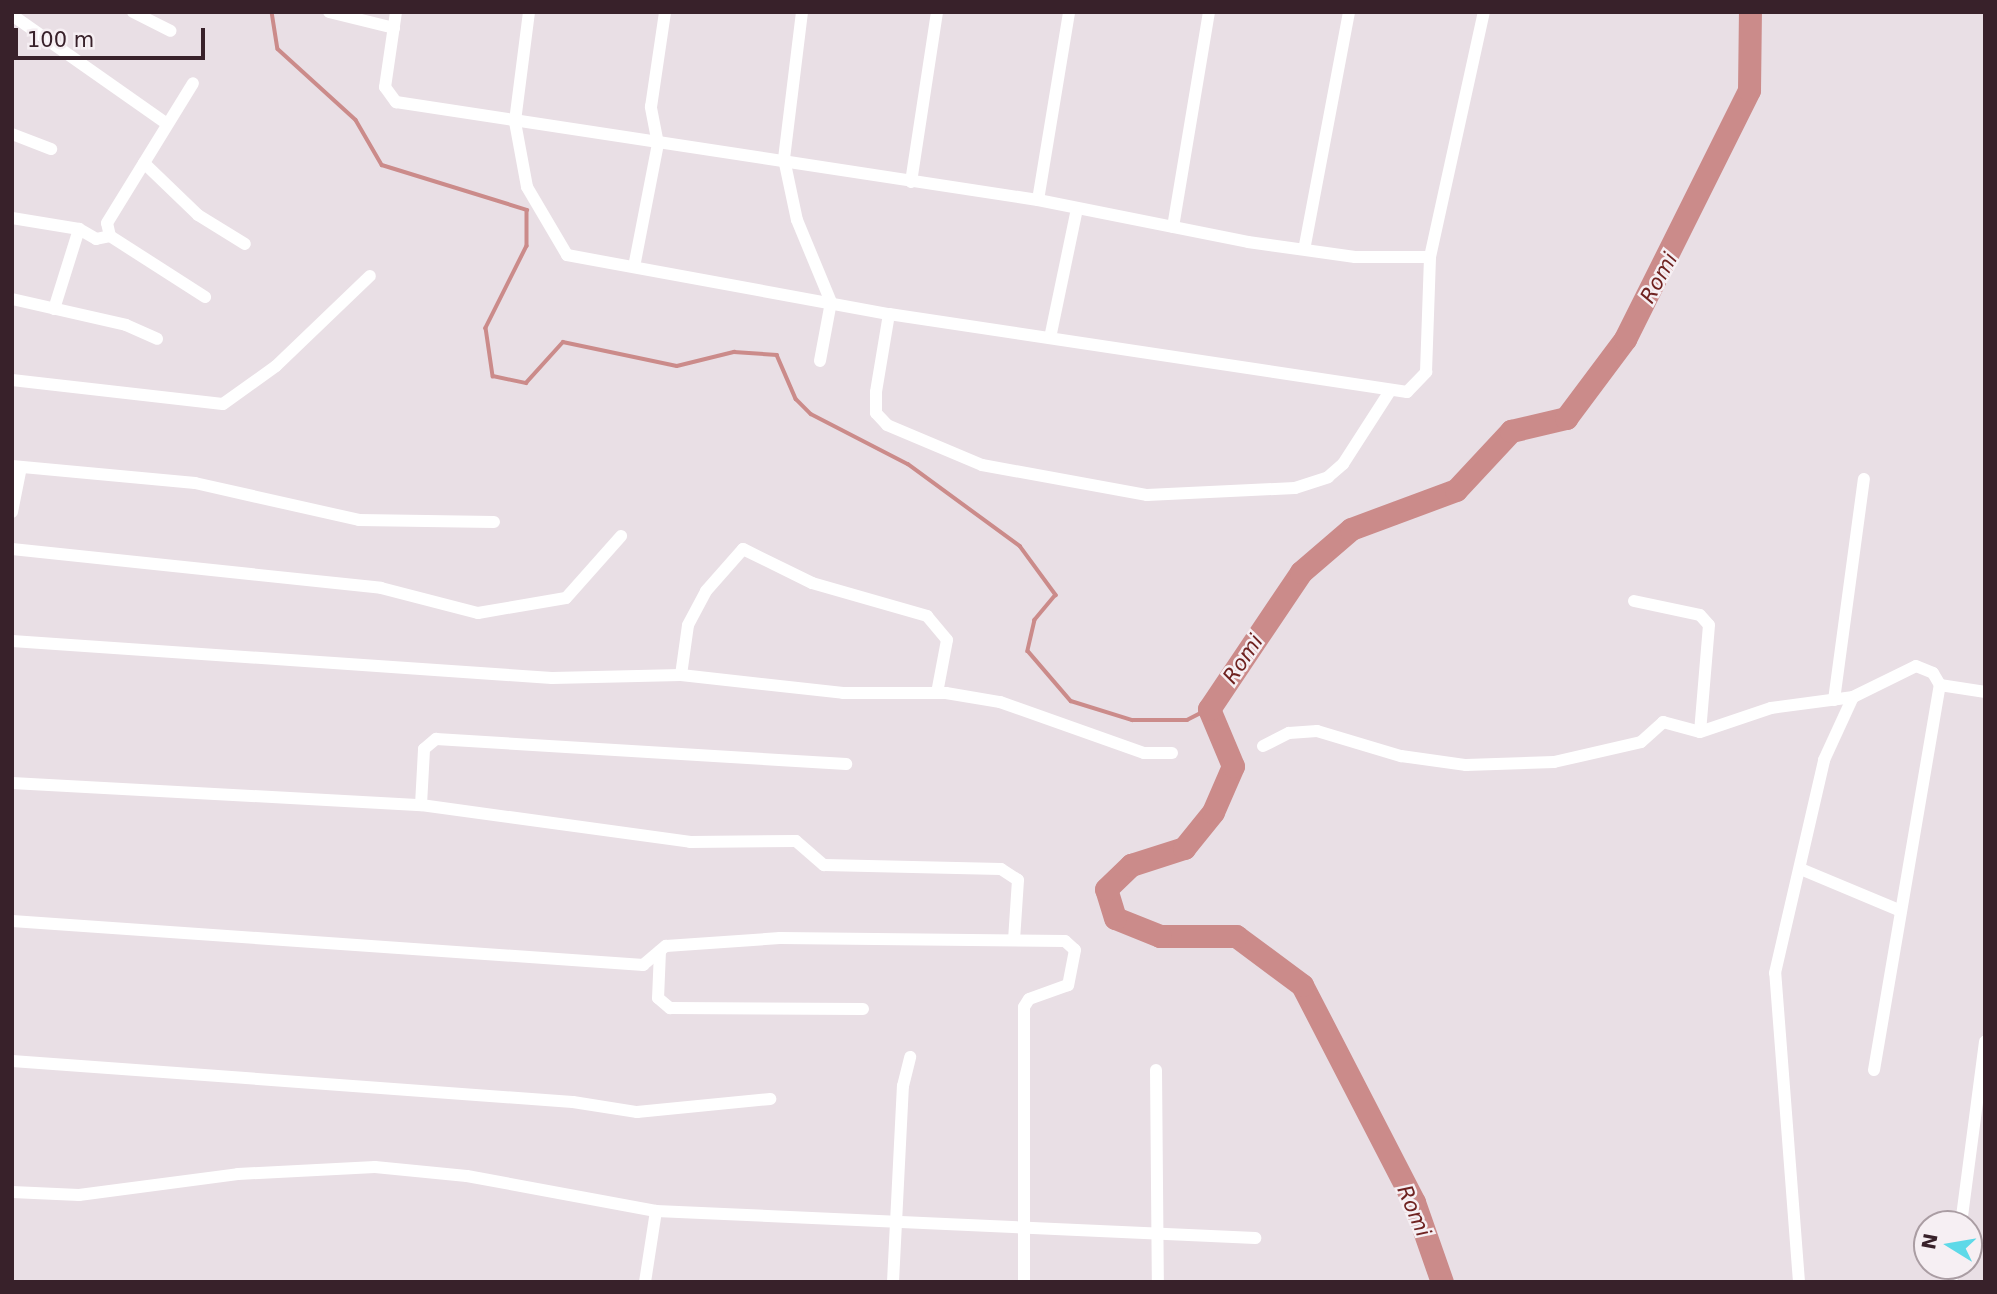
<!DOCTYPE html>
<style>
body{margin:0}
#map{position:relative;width:1997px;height:1294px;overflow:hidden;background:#e9dfe5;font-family:"DejaVu Sans",sans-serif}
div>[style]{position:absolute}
.stream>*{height:3.5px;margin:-1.75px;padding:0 1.75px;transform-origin:1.75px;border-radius:1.75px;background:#cb8b8a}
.river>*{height:23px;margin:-11.5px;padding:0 11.5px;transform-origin:11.5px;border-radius:11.5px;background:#cb8b8a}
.street>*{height:12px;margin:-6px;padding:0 6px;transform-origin:6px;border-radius:6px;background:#fff}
span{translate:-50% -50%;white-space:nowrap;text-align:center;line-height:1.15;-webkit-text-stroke:5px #f6eff3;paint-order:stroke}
.water-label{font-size:21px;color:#6f2220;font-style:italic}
.frame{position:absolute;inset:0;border:14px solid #38212a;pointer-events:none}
.north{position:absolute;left:1913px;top:1210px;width:70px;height:70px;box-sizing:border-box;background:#f6eff3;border:2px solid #aa9da3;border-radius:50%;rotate:281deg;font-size:19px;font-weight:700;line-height:28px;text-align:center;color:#38212a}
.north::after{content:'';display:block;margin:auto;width:24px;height:32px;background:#5ed9e8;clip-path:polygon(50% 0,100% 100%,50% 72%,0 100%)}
.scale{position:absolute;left:14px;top:28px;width:191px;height:32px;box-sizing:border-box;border:4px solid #38212a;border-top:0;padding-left:9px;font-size:21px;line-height:24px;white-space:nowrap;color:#38212a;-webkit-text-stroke:5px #f6eff3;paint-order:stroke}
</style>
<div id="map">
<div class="stream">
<div style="left:272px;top:12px;width:37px;rotate:81deg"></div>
<div style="left:278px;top:49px;width:105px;rotate:42.3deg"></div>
<div style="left:356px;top:120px;width:52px;rotate:60deg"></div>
<div style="left:382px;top:165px;width:152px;rotate:17.2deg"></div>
<div style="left:527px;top:210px;width:36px;rotate:90deg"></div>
<div style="left:527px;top:246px;width:92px;rotate:116.6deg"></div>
<div style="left:486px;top:328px;width:49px;rotate:81.7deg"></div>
<div style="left:493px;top:376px;width:34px;rotate:12deg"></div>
<div style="left:526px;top:383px;width:55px;rotate:-47.9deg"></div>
<div style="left:563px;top:342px;width:116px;rotate:11.9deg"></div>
<div style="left:677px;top:366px;width:59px;rotate:-13.8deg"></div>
<div style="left:734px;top:352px;width:43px;rotate:4deg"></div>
<div style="left:777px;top:355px;width:48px;rotate:66.6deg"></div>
<div style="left:796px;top:399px;width:21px;rotate:45deg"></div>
<div style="left:811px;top:414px;width:109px;rotate:27.3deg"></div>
<div style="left:908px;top:464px;width:139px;rotate:36.2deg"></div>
<div style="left:1020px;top:546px;width:61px;rotate:53.7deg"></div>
<div style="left:1056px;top:595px;width:33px;rotate:130deg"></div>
<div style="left:1035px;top:620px;width:32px;rotate:103deg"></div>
<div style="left:1028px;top:651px;width:66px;rotate:49.3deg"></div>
<div style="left:1071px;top:701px;width:64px;rotate:17.3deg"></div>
<div style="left:1132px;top:720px;width:55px"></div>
<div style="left:1187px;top:720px;width:25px;rotate:-27deg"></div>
</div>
<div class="river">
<div style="left:1442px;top:1282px;width:85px;rotate:-109.3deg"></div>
<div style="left:1414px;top:1202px;width:244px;rotate:-117.3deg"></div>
<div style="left:1302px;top:985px;width:82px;rotate:-143.4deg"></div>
<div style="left:1236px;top:936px;width:76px;rotate:180deg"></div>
<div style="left:1160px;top:936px;width:48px;rotate:-158.2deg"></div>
<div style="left:1115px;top:918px;width:30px;rotate:-107deg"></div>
<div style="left:1106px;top:889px;width:35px;rotate:-44deg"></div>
<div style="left:1131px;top:865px;width:56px;rotate:-17.8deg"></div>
<div style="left:1184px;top:848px;width:46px;rotate:-51.1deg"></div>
<div style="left:1213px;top:812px;width:50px;rotate:-66.5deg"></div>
<div style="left:1233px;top:766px;width:62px;rotate:-112.8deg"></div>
<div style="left:1209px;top:709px;width:165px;rotate:-56.1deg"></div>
<div style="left:1301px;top:572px;width:66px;rotate:-40.7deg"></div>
<div style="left:1351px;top:529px;width:112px;rotate:-20.4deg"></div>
<div style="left:1456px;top:490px;width:81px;rotate:-47deg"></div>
<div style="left:1511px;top:431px;width:57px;rotate:-13.3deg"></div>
<div style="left:1566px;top:418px;width:99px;rotate:-53.2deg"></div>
<div style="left:1625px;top:339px;width:278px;rotate:-63.5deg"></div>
<div style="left:1749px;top:90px;width:78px;rotate:-89.3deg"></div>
</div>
<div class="street">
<div style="left:133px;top:12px;width:42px;rotate:26.6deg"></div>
<div style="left:329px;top:12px;width:67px;rotate:13.8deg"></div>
<div style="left:396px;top:12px;width:76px;rotate:98.3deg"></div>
<div style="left:385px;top:87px;width:19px;rotate:54deg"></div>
<div style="left:396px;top:102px;width:649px;rotate:8.68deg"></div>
<div style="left:1038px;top:200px;width:214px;rotate:11.3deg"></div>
<div style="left:1248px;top:242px;width:108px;rotate:8deg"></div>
<div style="left:1355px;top:257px;width:75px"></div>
<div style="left:529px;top:12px;width:111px;rotate:97.3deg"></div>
<div style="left:515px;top:122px;width:66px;rotate:79.5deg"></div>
<div style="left:527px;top:187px;width:79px;rotate:59.5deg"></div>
<div style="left:567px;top:255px;width:327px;rotate:10.4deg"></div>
<div style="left:889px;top:314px;width:524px;rotate:8.56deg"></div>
<div style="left:1407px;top:392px;width:28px;rotate:-46deg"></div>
<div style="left:1426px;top:372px;width:115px;rotate:-88deg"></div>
<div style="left:1430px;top:257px;width:251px;rotate:-77.6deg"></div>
<div style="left:802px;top:12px;width:148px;rotate:97deg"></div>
<div style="left:784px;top:159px;width:62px;rotate:78deg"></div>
<div style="left:797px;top:220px;width:89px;rotate:67.5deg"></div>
<div style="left:831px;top:302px;width:60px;rotate:100.6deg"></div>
<div style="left:12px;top:15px;width:189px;rotate:35.1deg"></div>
<div style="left:12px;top:134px;width:42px;rotate:21deg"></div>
<div style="left:144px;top:163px;width:75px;rotate:43.9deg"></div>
<div style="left:198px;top:215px;width:55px;rotate:31.7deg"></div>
<div style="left:911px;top:182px;width:172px;rotate:-81.3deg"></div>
<div style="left:1038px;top:200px;width:191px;rotate:-80.6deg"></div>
<div style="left:12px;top:218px;width:68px;rotate:9.3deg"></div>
<div style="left:79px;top:229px;width:20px;rotate:30deg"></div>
<div style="left:96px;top:239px;width:14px;rotate:-12deg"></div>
<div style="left:110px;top:236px;width:13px;rotate:-103deg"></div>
<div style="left:107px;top:223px;width:164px;rotate:-58.4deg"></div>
<div style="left:1173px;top:227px;width:218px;rotate:-80.5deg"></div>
<div style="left:110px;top:236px;width:113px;rotate:32.7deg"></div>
<div style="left:1305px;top:245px;width:237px;rotate:-79.3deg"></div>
<div style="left:634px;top:267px;width:125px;rotate:-79deg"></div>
<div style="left:658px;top:144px;width:38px;rotate:-101deg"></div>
<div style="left:651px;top:107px;width:96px;rotate:-81.6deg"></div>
<div style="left:12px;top:299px;width:117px;rotate:12.8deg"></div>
<div style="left:126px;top:325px;width:34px;rotate:24deg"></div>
<div style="left:54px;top:309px;width:84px;rotate:-72.6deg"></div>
<div style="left:889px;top:314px;width:79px;rotate:99.5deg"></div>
<div style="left:876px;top:392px;width:21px;rotate:90deg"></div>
<div style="left:876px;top:413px;width:16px;rotate:47deg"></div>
<div style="left:887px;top:425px;width:103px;rotate:22.8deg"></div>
<div style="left:982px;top:465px;width:168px;rotate:10.3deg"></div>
<div style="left:1147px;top:495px;width:148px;rotate:-2.7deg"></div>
<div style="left:1295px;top:488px;width:35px;rotate:-18deg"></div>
<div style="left:1328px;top:477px;width:20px;rotate:-41deg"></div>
<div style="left:1343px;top:464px;width:87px;rotate:-57.2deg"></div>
<div style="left:1050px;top:338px;width:132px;rotate:-78.2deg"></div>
<div style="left:12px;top:380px;width:212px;rotate:6.5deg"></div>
<div style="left:223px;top:404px;width:65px;rotate:-35.6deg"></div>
<div style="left:276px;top:366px;width:130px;rotate:-43.8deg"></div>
<div style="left:12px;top:466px;width:184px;rotate:5.3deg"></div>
<div style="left:195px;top:483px;width:168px;rotate:12.7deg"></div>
<div style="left:359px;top:520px;width:135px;rotate:0.8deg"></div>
<div style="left:12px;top:512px;width:46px;rotate:-78.7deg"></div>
<div style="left:12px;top:549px;width:371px;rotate:6deg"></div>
<div style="left:381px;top:588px;width:100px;rotate:14.5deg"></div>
<div style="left:478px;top:613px;width:89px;rotate:-9.7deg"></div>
<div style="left:566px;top:598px;width:83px;rotate:-48.4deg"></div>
<div style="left:1634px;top:601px;width:67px;rotate:12deg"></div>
<div style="left:1700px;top:615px;width:13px;rotate:48deg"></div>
<div style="left:1709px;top:625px;width:107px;rotate:94.8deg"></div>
<div style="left:12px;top:641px;width:541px;rotate:3.92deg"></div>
<div style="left:552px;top:678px;width:129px;rotate:-1.3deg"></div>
<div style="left:681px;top:675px;width:163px;rotate:6.3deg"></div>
<div style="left:843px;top:693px;width:103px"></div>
<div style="left:946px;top:693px;width:55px;rotate:9.5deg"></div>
<div style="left:1000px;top:702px;width:153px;rotate:19.5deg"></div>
<div style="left:1144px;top:753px;width:28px"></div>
<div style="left:681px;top:675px;width:50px;rotate:-82deg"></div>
<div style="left:688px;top:625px;width:38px;rotate:-62deg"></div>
<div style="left:706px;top:591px;width:56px;rotate:-48.6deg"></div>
<div style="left:743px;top:549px;width:77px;rotate:26.2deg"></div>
<div style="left:812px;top:583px;width:120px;rotate:16deg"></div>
<div style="left:927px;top:616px;width:31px;rotate:50deg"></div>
<div style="left:947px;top:640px;width:54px;rotate:100.7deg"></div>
<div style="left:1834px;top:700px;width:223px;rotate:-82.3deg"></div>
<div style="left:1263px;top:746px;width:29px;rotate:-27deg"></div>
<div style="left:1289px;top:733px;width:28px;rotate:-4deg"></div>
<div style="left:1317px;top:731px;width:88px;rotate:16.6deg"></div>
<div style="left:1401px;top:756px;width:66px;rotate:7.9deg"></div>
<div style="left:1466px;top:765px;width:88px;rotate:-2deg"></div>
<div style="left:1554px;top:762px;width:89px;rotate:-12.9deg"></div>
<div style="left:1641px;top:742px;width:30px;rotate:-42deg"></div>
<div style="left:1663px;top:722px;width:38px;rotate:15deg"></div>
<div style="left:1700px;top:732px;width:75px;rotate:-18.7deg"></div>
<div style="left:1771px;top:708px;width:83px;rotate:-7.6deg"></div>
<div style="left:1853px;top:697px;width:70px;rotate:-26.2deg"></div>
<div style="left:1916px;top:666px;width:18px;rotate:22deg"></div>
<div style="left:1933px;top:673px;width:14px;rotate:60deg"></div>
<div style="left:1940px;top:685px;width:46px;rotate:8.8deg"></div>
<div style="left:12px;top:783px;width:410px;rotate:3.1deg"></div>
<div style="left:421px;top:805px;width:272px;rotate:7.8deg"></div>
<div style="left:690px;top:842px;width:106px;rotate:-0.5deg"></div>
<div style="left:796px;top:841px;width:37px;rotate:41deg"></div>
<div style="left:824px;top:865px;width:177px;rotate:1.3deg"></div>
<div style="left:1001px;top:869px;width:20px;rotate:33deg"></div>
<div style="left:1018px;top:880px;width:60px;rotate:93.8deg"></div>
<div style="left:421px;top:805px;width:56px;rotate:-86.9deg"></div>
<div style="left:424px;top:749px;width:16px;rotate:-40deg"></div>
<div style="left:436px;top:739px;width:411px;rotate:3.5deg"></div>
<div style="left:1803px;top:870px;width:106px;rotate:22.7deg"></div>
<div style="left:12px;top:921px;width:633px;rotate:3.99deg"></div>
<div style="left:643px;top:965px;width:30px;rotate:-40deg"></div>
<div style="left:666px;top:946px;width:114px;rotate:-4deg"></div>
<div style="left:780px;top:938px;width:285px;rotate:0.6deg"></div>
<div style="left:1065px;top:941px;width:13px;rotate:42deg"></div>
<div style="left:1075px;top:950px;width:36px;rotate:101deg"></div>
<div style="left:1068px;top:985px;width:41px;rotate:160.3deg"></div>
<div style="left:1029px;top:999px;width:9px;rotate:122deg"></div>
<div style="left:1024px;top:1007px;width:275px;rotate:90deg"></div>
<div style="left:660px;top:951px;width:47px;rotate:92.4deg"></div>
<div style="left:658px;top:998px;width:16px;rotate:40deg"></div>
<div style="left:670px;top:1008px;width:193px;rotate:0.3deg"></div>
<div style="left:12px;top:1061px;width:562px;rotate:4.18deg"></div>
<div style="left:573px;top:1102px;width:65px;rotate:8.9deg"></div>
<div style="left:637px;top:1112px;width:134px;rotate:-5.6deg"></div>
<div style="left:1156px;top:1070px;width:212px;rotate:89.5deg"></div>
<div style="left:1874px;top:1070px;width:391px;rotate:-80.3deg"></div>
<div style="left:12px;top:1192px;width:67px;rotate:2.6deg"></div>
<div style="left:79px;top:1195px;width:160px;rotate:-7.5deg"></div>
<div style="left:238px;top:1174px;width:137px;rotate:-2.9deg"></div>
<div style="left:375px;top:1167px;width:92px;rotate:5.6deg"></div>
<div style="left:467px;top:1176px;width:192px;rotate:10.5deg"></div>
<div style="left:656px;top:1211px;width:600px;rotate:2.58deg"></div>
<div style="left:1961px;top:1224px;width:184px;rotate:-82.5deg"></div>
<div style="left:645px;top:1282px;width:72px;rotate:-81.2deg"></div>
<div style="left:893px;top:1282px;width:196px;rotate:-87.1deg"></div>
<div style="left:903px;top:1086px;width:30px;rotate:-76deg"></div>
<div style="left:1799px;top:1282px;width:310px;rotate:-94.4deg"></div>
<div style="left:1775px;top:973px;width:219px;rotate:-77deg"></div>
<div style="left:1824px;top:760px;width:69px;rotate:-65.3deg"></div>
<div style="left:1951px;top:1282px;width:16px;rotate:-79deg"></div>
</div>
<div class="water-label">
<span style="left:1659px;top:278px;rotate:-61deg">Romi</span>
<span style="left:1243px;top:659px;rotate:-56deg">Romi</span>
<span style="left:1414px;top:1211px;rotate:67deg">Romi</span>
</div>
<div class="frame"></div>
<div class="north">N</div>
<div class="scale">100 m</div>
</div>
